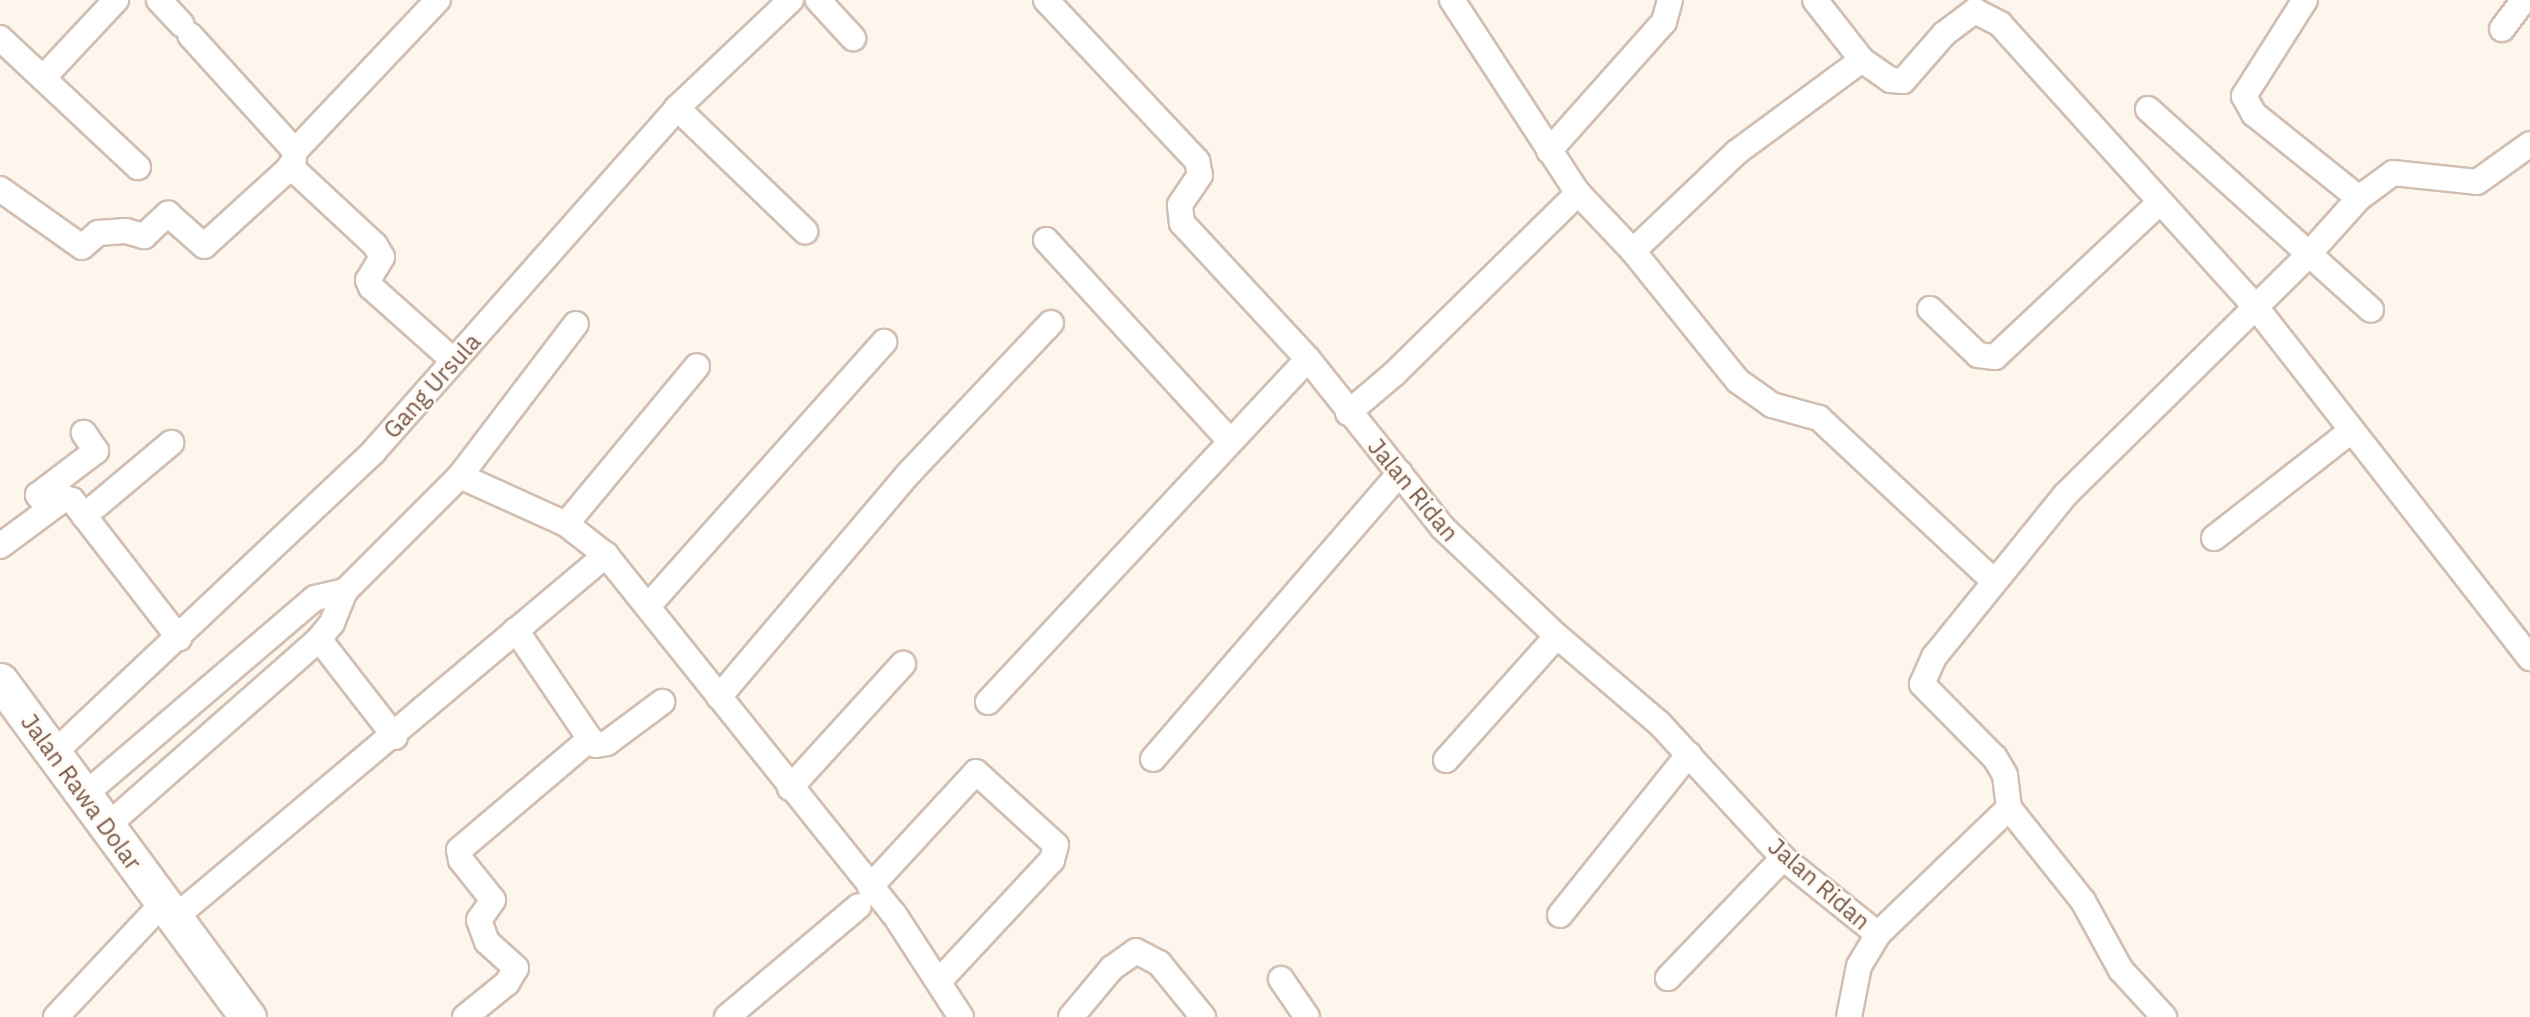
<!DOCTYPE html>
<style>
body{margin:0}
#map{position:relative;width:2530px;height:1017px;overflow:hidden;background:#fdf6ec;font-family:"IBM Plex Sans",sans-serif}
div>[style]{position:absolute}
.roads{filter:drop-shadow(2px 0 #d1beb0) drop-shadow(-2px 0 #d1beb0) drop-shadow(0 2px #d1beb0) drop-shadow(0 -2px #d1beb0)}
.street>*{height:24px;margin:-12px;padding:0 12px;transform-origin:12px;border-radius:12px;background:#fff}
.secondary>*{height:35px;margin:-17.5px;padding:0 17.5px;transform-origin:17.5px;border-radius:17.5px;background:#fff}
span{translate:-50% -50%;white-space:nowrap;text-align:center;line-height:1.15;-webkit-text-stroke:5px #fffaf3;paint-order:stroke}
.street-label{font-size:24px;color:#7a5c4d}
</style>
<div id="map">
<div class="roads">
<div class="street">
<div style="left:159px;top:0;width:33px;rotate:47deg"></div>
<div style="left:818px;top:0;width:52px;rotate:47.4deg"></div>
<div style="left:1046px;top:0;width:221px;rotate:46.8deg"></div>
<div style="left:1197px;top:161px;width:14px;rotate:78deg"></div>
<div style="left:1200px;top:175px;width:36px;rotate:124deg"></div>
<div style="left:1180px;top:205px;width:18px;rotate:84deg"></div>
<div style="left:1182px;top:223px;width:185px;rotate:47.2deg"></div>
<div style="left:1308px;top:359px;width:216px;rotate:51.4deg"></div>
<div style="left:1443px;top:528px;width:157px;rotate:43.5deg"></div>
<div style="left:1557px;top:636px;width:134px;rotate:40.5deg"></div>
<div style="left:1659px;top:723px;width:183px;rotate:47.4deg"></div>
<div style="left:1783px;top:858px;width:122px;rotate:38.7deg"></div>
<div style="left:1452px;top:0;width:230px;rotate:56.9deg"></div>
<div style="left:1578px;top:193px;width:80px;rotate:46.5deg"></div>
<div style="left:1633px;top:251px;width:167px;rotate:51.1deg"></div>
<div style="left:1738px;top:381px;width:42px;rotate:35.2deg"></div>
<div style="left:1772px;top:405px;width:49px;rotate:15.5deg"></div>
<div style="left:1819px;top:418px;width:239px;rotate:43deg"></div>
<div style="left:1815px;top:0;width:76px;rotate:51.9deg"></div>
<div style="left:1862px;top:60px;width:35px;rotate:35deg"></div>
<div style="left:1891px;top:80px;width:12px;rotate:5deg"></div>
<div style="left:1903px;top:81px;width:62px;rotate:-48.9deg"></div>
<div style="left:1944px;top:34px;width:39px;rotate:-37deg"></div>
<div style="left:1975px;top:11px;width:28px;rotate:27deg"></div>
<div style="left:2000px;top:24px;width:380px;rotate:47.9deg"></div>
<div style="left:2255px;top:306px;width:447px;rotate:52deg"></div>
<div style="left:2305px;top:0;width:114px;rotate:122.4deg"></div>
<div style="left:2244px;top:96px;width:21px;rotate:61deg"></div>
<div style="left:2254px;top:114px;width:134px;rotate:38.7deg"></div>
<div style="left:2502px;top:29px;width:36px;rotate:-53deg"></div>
<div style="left:0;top:38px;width:189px;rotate:43.1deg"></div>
<div style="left:43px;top:78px;width:107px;rotate:-46.9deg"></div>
<div style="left:677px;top:108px;width:178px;rotate:43.9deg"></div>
<div style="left:2148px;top:109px;width:300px;rotate:42deg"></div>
<div style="left:295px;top:151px;width:208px;rotate:-46.6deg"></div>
<div style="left:1549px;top:151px;width:173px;rotate:-48.3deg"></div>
<div style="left:1664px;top:22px;width:23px;rotate:-75deg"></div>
<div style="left:290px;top:166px;width:116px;rotate:42.9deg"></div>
<div style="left:375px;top:245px;width:14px;rotate:60deg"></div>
<div style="left:382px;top:257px;width:27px;rotate:121deg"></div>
<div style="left:368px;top:280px;width:8px;rotate:67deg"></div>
<div style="left:371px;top:287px;width:110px;rotate:41.7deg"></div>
<div style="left:0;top:189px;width:100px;rotate:35.3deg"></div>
<div style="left:82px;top:247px;width:21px;rotate:-41deg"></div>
<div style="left:98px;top:233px;width:28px;rotate:-4deg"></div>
<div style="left:126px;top:231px;width:19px;rotate:16deg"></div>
<div style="left:144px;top:236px;width:33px;rotate:-43deg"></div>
<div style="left:168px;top:214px;width:48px;rotate:41.6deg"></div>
<div style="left:204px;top:246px;width:120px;rotate:-42.3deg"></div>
<div style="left:293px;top:165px;width:14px;rotate:-82deg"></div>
<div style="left:295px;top:151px;width:156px;rotate:-132.2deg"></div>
<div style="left:1046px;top:240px;width:273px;rotate:47.5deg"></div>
<div style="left:1633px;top:251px;width:144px;rotate:-43.6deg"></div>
<div style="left:1737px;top:152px;width:155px;rotate:-36.4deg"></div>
<div style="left:1930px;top:309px;width:66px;rotate:43.8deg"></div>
<div style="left:1978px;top:355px;width:17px;rotate:7deg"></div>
<div style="left:1995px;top:357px;width:224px;rotate:-43.2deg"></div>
<div style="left:1348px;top:413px;width:60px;rotate:-40.3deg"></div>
<div style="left:1394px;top:374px;width:258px;rotate:-44.5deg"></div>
<div style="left:460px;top:476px;width:191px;rotate:-52.7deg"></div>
<div style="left:49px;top:509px;width:18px;rotate:-128deg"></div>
<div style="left:38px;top:495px;width:73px;rotate:-37.2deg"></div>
<div style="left:96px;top:451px;width:22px;rotate:-124deg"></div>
<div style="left:84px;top:516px;width:114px;rotate:-40deg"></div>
<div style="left:566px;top:524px;width:205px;rotate:-50.3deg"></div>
<div style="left:2214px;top:538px;width:175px;rotate:-38deg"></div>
<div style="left:0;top:546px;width:81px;rotate:-36.4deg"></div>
<div style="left:65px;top:498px;width:7px;rotate:16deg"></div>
<div style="left:72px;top:500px;width:175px;rotate:52.2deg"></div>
<div style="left:649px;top:605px;width:353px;rotate:-48.2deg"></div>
<div style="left:319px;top:639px;width:124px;rotate:52.2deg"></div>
<div style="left:719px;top:697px;width:295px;rotate:-49.7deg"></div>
<div style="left:910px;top:472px;width:205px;rotate:-46.6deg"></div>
<div style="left:988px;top:702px;width:469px;rotate:-47deg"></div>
<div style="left:590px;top:739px;width:8px;rotate:45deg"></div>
<div style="left:596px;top:745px;width:11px;rotate:-10deg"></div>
<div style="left:607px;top:743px;width:69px;rotate:-36.7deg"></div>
<div style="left:53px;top:754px;width:441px;rotate:-43.3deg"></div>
<div style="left:374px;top:451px;width:458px;rotate:-48.5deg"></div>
<div style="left:677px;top:108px;width:157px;rotate:-43.5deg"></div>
<div style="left:1153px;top:759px;width:378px;rotate:-49.2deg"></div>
<div style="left:1446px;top:760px;width:166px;rotate:-48.2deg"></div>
<div style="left:790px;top:788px;width:168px;rotate:-47.7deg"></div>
<div style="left:83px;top:796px;width:305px;rotate:-40.5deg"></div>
<div style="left:315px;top:598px;width:31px;rotate:-13deg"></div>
<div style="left:2009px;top:808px;width:119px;rotate:51.5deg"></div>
<div style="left:2083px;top:901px;width:79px;rotate:61.2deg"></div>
<div style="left:2121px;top:970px;width:64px;rotate:47.5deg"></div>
<div style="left:106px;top:827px;width:284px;rotate:-41.4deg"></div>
<div style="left:319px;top:639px;width:21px;rotate:-51deg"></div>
<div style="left:332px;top:623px;width:35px;rotate:-68deg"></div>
<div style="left:345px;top:591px;width:163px;rotate:-45deg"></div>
<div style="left:460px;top:476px;width:116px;rotate:24.4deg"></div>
<div style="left:566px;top:524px;width:51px;rotate:37.8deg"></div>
<div style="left:606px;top:555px;width:460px;rotate:51.3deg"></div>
<div style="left:894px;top:914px;width:123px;rotate:57deg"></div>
<div style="left:870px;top:887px;width:156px;rotate:-47.3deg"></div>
<div style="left:976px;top:772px;width:108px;rotate:42.4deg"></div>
<div style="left:1056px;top:845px;width:16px;rotate:105deg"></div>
<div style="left:1052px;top:860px;width:164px;rotate:133deg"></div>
<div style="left:1560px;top:915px;width:206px;rotate:-51.3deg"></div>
<div style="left:173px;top:919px;width:566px;rotate:-40.05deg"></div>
<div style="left:1668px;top:978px;width:166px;rotate:-46.2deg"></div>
<div style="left:1281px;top:979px;width:46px;rotate:55.6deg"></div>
<div style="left:56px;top:1017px;width:156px;rotate:-46.8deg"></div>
<div style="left:465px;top:1017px;width:54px;rotate:-39deg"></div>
<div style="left:507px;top:983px;width:17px;rotate:-59deg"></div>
<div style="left:516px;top:968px;width:39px;rotate:-138deg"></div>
<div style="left:487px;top:942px;width:23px;rotate:-110deg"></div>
<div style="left:479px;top:920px;width:24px;rotate:-55deg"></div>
<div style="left:493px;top:900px;width:51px;rotate:-128.7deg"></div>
<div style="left:461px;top:860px;width:10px;rotate:-101deg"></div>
<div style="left:459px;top:850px;width:172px;rotate:-40.3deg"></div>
<div style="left:590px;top:739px;width:132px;rotate:-124.2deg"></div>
<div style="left:727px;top:1017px;width:172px;rotate:-40.1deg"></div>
<div style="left:1071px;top:1017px;width:64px;rotate:-50.1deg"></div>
<div style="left:1112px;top:968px;width:29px;rotate:-35deg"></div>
<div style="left:1136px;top:951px;width:26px;rotate:28deg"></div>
<div style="left:1159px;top:963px;width:70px;rotate:50.8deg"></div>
<div style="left:1849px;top:1017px;width:52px;rotate:-78.9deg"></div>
<div style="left:1859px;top:966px;width:37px;rotate:-59deg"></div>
<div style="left:1878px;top:934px;width:182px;rotate:-43.9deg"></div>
<div style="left:2009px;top:808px;width:33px;rotate:-97deg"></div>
<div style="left:2005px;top:775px;width:20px;rotate:-120deg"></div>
<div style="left:1995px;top:758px;width:104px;rotate:-134.6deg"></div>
<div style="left:1922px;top:684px;width:30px;rotate:-66deg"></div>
<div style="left:1934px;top:657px;width:208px;rotate:-51deg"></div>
<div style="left:2065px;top:495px;width:340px;rotate:-44.6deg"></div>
<div style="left:2307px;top:256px;width:78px;rotate:-48.1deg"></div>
<div style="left:2359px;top:198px;width:42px;rotate:-36.3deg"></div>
<div style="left:2393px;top:173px;width:84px;rotate:6.1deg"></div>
<div style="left:2477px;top:182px;width:65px;rotate:-35.6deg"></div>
</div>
<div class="secondary">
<div style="left:0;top:681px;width:418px;rotate:53.6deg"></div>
</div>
</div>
<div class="street-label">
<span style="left:432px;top:386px;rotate:-48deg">Gang Ursula</span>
<span style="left:1413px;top:490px;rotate:50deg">Jalan Ridan</span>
<span style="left:81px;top:792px;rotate:54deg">Jalan Rawa Dolar</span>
<span style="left:1819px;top:884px;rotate:41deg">Jalan Ridan</span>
</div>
</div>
